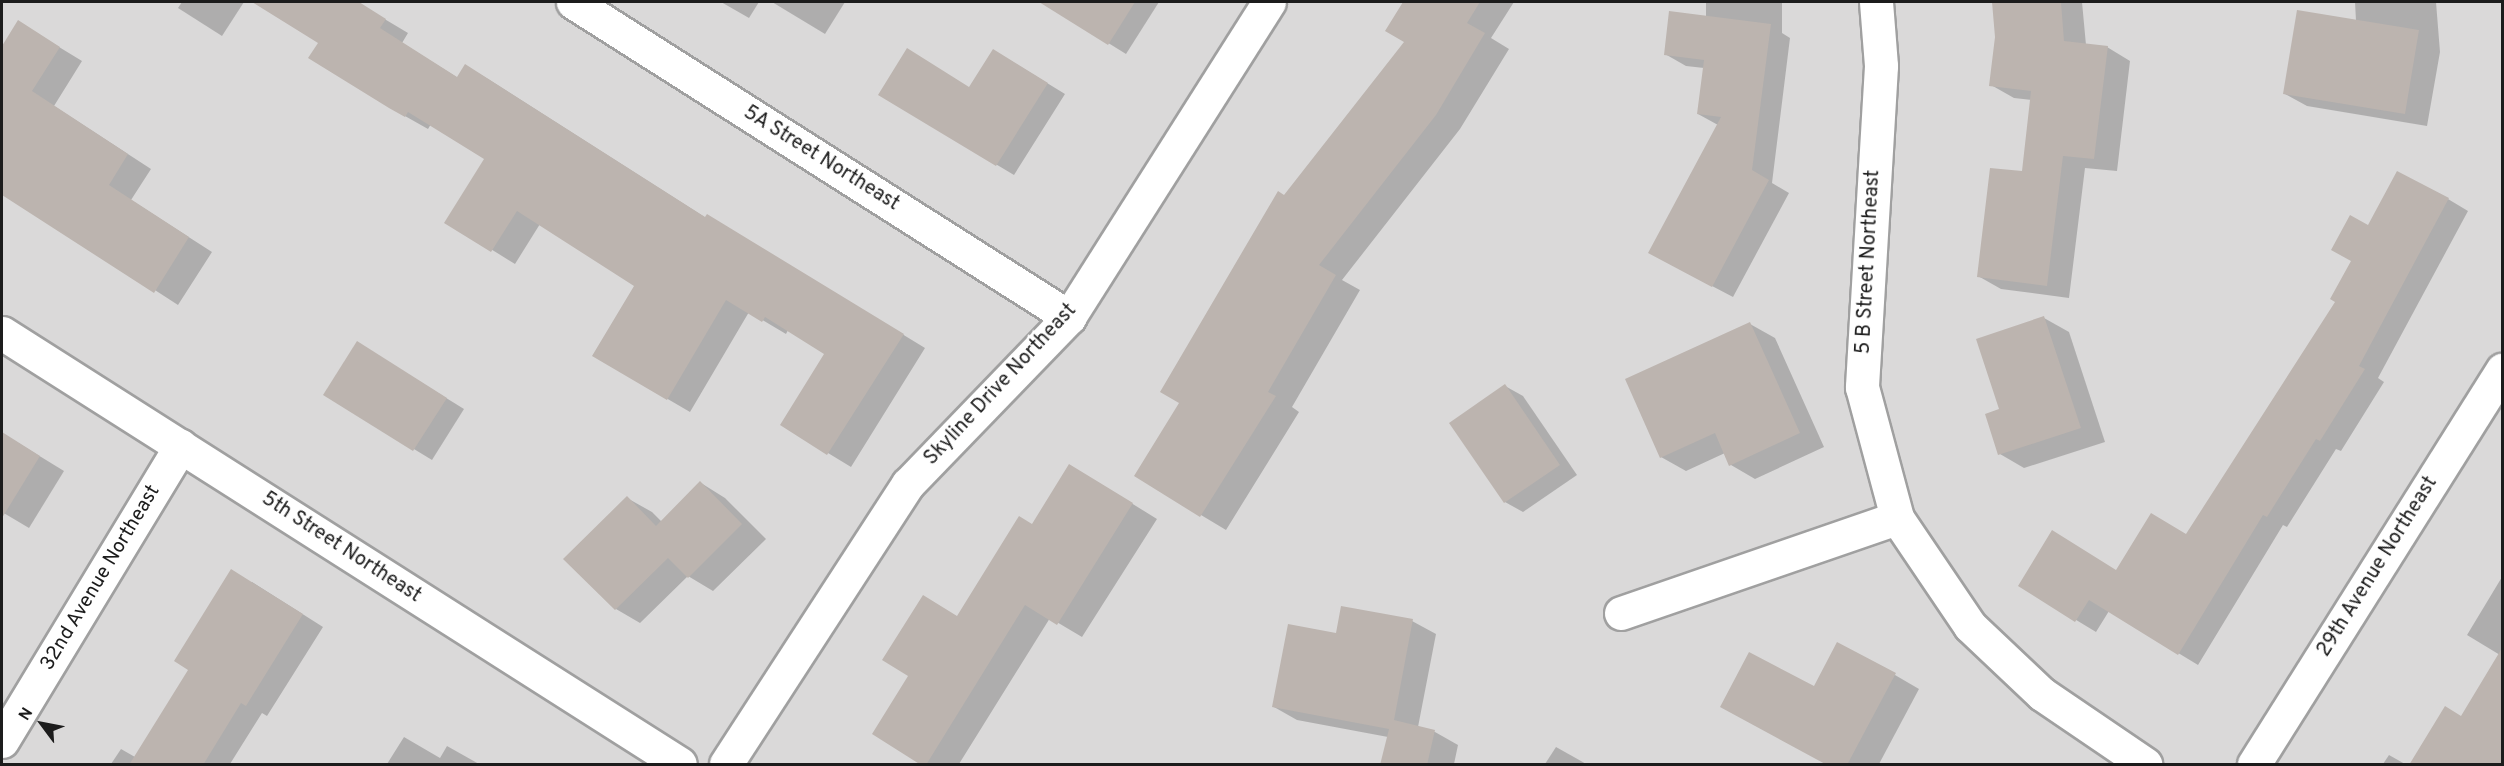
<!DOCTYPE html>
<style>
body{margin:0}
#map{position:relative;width:2504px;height:766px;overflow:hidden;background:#ece8e2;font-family:Overpass,sans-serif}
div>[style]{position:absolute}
.residential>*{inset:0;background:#dad9d9}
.shadow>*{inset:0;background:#0003}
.building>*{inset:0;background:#bcb4af}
.roads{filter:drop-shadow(2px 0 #a0a0a0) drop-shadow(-2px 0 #a0a0a0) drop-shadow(0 2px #a0a0a0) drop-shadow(0 -2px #a0a0a0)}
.minor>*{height:33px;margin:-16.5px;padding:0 16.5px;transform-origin:16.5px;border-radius:16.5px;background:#fff}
span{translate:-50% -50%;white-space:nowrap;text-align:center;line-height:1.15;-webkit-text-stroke:4.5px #fff;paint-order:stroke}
.street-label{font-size:20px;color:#1c1c1c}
.frame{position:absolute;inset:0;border:3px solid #1c1c1c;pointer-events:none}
.north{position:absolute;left:12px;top:694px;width:60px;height:60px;-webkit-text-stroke:4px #fff;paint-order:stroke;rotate:302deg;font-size:16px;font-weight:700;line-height:24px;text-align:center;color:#1c1c1c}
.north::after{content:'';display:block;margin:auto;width:21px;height:27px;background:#1c1c1c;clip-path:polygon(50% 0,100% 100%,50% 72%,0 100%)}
</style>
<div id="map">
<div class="residential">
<div style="clip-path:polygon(2px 2px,2502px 2px,2502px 764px,2px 764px)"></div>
</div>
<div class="shadow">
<div style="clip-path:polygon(182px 2px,244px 2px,222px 36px,178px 8px)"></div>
<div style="clip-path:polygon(255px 2px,356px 2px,408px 33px,402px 43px,458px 78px,466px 66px,488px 79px,706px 218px,730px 229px,925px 348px,851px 467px,782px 425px,826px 354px,788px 330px,786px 334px,749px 312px,690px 412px,594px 356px,636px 286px,540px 224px,515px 264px,447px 222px,486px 159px,431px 124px,428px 129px,389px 107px,320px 42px)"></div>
<div style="clip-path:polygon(721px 2px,759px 2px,749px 18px)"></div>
<div style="clip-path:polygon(772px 2px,845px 2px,825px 34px)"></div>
<div style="clip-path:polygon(1067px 2px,1159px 2px,1126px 54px,1060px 13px)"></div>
<div style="clip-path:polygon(1405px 2px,1514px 2px,1491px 38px,1509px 49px,1460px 129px,1342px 280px,1360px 290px,1292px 407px,1299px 412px,1226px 530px,1136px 476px,1181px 403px,1285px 197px,1406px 42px,1387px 30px)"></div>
<div style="clip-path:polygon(1706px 2px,1782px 2px,1782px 33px,1790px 38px,1772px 183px,1789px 193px,1733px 297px,1670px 264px,1718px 125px,1698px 114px,1704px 68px,1686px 66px,1665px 54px,1706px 18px)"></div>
<div style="clip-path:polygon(1994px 2px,2082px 2px,2086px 45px,2107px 47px,2130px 61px,2117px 171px,2085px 168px,2069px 298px,2001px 289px,1978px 276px,2023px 173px,2032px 100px,2014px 98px,1991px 85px,1997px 37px)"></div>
<div style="clip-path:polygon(2355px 2px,2436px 2px,2440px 52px,2427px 126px,2307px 106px,2285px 94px,2356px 21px)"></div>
<div style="clip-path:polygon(18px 22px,82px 61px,54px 106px,151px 169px,131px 200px,212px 252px,178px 305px,2px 191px,2px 49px)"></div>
<div style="clip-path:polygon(1011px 61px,1065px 94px,1014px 175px,880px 95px,970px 88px)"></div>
<div style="clip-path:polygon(2448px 199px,2468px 211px,2378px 378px,2384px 382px,2341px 451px,2336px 449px,2287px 527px,2283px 525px,2198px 665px,2109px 611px,2096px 632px,2020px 586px,2117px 572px,2186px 536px,2337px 301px,2369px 227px)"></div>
<div style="clip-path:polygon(2044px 318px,2069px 332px,2105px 442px,2024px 468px,2000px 454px,2001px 410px)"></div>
<div style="clip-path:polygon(1750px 324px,1775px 338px,1824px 447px,1755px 479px,1731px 465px,1725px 453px,1686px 471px,1661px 457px)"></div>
<div style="clip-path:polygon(375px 354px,464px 409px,432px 460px,325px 395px)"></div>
<div style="clip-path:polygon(1505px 386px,1523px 396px,1577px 475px,1523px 512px,1505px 502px)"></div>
<div style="clip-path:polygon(2px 433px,64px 471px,29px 528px,2px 512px)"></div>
<div style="clip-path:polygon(1094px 480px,1157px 519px,1082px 637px,1050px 618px,959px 764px,923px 764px,958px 617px,1032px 525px)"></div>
<div style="clip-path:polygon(701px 483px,725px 498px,766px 539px,713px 591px,688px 576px,640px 623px,616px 609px,627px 498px,652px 512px,662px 522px)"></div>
<div style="clip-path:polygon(2502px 577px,2502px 764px,2411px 764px,2462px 718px,2500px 655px,2467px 635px)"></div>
<div style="clip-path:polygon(252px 582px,323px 627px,267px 716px,262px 713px,230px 764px,111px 764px,121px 749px,135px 757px)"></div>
<div style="clip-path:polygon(1412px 621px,1436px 634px,1418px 727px,1435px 732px,1458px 745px,1454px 764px,1382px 764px,1388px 737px,1297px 720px,1274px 707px,1338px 635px)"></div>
<div style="clip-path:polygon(1895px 675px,1919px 689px,1879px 764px,1828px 764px,1815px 688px)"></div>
<div style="clip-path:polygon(404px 737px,440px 758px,447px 746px,479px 764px,387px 764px)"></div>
<div style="clip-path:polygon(1556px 747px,1581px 761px,1586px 764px,1545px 764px)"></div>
<div style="clip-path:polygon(2389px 755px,2405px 764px,2383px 764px)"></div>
</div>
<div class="building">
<div style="clip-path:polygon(252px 2px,359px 2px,386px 19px,380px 28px,457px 77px,465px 64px,705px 217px,707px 214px,904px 334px,827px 455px,780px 425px,824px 354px,765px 317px,762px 322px,726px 300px,667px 400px,592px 356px,634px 286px,517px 211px,491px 252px,444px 223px,484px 159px,408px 112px,405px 117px,389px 108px,308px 58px,318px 43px)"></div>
<div style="clip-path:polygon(1039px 2px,1135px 2px,1108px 45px)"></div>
<div style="clip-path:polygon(1403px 2px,1480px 2px,1467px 23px,1485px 33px,1436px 115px,1319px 265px,1336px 275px,1268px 392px,1276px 396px,1200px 517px,1134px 476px,1179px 403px,1160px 392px,1278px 191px,1284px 195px,1404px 42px,1385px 31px)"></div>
<div style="clip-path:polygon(1992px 2px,2061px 2px,2064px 41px,2108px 46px,2094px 159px,2063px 156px,2047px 286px,1977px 277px,1990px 168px,2022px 171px,2031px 91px,1989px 86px,1995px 37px)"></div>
<div style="clip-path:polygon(2297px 10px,2419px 30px,2405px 114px,2283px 94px)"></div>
<div style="clip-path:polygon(1669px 11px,1771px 24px,1752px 170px,1769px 180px,1712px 287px,1648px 253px,1721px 117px,1697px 114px,1704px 60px,1664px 55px)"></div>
<div style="clip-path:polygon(18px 20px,60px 47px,32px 91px,128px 154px,109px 185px,189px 237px,154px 293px,2px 195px,2px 46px)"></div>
<div style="clip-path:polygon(907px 48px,969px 87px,993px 49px,1048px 83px,996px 166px,878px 95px)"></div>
<div style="clip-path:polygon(2397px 171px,2449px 198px,2359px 366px,2365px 369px,2320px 441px,2316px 439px,2267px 517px,2263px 515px,2178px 655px,2089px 600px,2075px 622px,2018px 586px,2052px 530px,2116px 570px,2151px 513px,2186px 534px,2335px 302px,2330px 299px,2351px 261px,2331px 250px,2350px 215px,2368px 225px)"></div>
<div style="clip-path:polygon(2044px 316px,2081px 428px,1998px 455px,1985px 414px,1999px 409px,1976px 339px)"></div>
<div style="clip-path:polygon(1750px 322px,1800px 433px,1729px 466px,1715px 433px,1660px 458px,1625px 379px)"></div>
<div style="clip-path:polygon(357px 341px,447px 398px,413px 451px,323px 395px)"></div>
<div style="clip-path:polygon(1505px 384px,1560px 465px,1504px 503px,1449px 423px)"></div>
<div style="clip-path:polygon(2px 432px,40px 456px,2px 518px)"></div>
<div style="clip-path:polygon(1069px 464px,1133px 503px,1057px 625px,1025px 605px,926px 765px,921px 765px,872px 734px,908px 676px,882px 660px,923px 595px,957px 616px,1019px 516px,1032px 524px)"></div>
<div style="clip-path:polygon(700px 481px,742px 524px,688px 578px,668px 558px,615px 610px,563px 559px,627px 496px,656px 526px)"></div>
<div style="clip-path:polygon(231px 569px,303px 614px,246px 706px,241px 703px,203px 765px,129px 765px,188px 670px,174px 661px)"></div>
<div style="clip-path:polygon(1341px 606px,1413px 619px,1394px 720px,1435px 730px,1427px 765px,1380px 765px,1389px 729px,1272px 707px,1288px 624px,1336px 633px)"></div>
<div style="clip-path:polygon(1837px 642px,1896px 673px,1847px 765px,1827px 765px,1720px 707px,1749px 652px,1814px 686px)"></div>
<div style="clip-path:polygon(2502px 648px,2502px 765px,2409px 765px,2445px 706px,2461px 716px)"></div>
</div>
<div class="roads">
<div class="minor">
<div style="left:573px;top:2px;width:588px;rotate:32.42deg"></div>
<div style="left:1876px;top:2px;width:64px;rotate:85.5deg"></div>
<div style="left:1881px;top:66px;width:322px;rotate:93.4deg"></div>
<div style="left:1862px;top:387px;width:136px;rotate:75deg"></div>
<div style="left:1897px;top:518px;width:130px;rotate:55.9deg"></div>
<div style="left:1970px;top:626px;width:99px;rotate:43.4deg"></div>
<div style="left:2042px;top:694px;width:125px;rotate:34.2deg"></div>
<div style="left:2px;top:333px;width:803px;rotate:32.44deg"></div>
<div style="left:1621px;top:613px;width:292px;rotate:-19deg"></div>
<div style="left:2px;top:741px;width:345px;rotate:-58.8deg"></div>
<div style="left:726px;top:764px;width:334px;rotate:-57deg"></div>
<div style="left:908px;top:484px;width:232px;rotate:-46deg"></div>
<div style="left:1069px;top:317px;width:373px;rotate:-57.6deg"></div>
<div style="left:2254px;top:764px;width:466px;rotate:-57.8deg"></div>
</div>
</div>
<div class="street-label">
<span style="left:821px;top:159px;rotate:32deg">5A Street Northeast</span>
<span style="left:1869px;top:262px;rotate:-87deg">5 B Street Northeast</span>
<span style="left:1001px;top:385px;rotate:-47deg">Skyline Drive Northeast</span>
<span style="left:341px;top:548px;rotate:33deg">5th Street Northeast</span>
<span style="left:2378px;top:567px;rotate:-58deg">29th Avenue Northeast</span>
<span style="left:101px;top:578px;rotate:-59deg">32nd Avenue Northeast</span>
</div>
<div class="frame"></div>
<div class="north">N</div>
</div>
